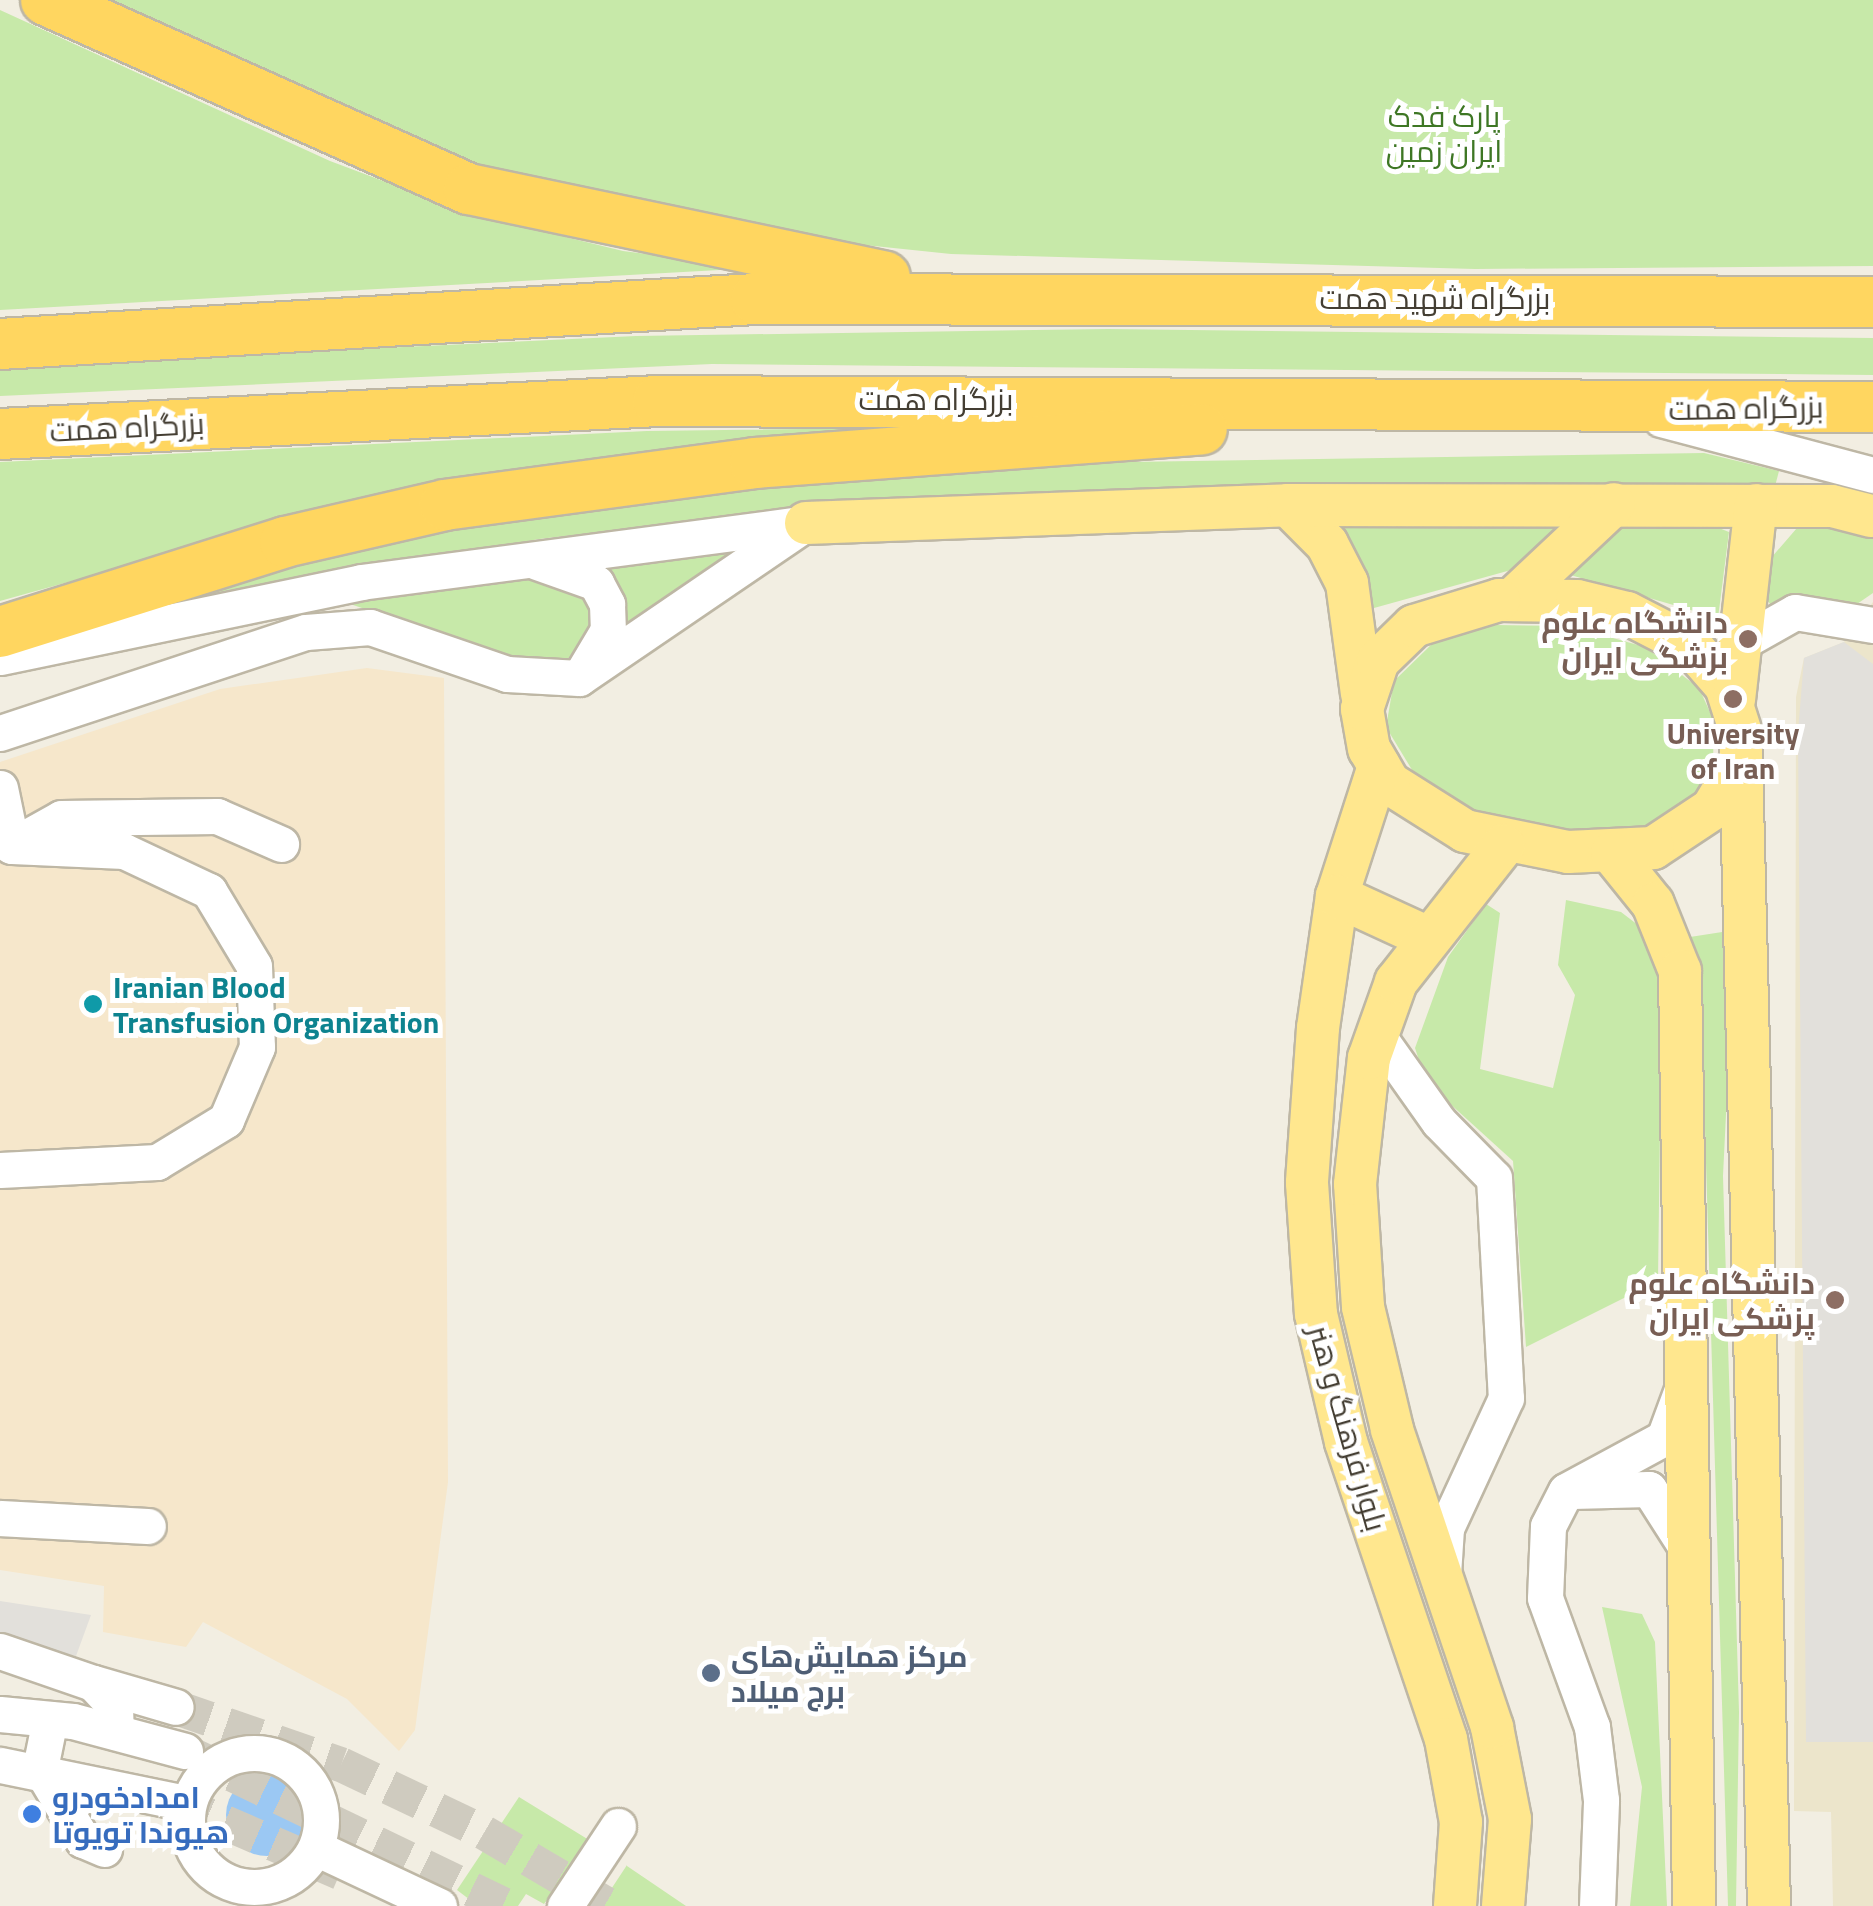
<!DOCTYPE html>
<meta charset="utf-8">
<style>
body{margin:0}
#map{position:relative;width:1873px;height:1906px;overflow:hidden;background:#f2eee2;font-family:"Titillium Web",Cairo,sans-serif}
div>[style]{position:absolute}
.commercial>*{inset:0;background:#f6e7cb}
.education>*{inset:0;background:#ece5cb}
.green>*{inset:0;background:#c7e9a9}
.parking>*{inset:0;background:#e2e0db}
.water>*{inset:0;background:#9bc8f3}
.round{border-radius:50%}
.minor-tunnel>*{height:35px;margin-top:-17.5px;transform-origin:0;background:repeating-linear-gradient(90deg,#cfcbbf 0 35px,transparent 0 53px)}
.roads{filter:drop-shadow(2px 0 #beb7a5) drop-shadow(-2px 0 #beb7a5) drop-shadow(0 2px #beb7a5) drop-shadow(0 -2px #beb7a5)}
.minor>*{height:35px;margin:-17.5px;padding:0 17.5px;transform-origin:17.5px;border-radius:17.5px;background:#fff}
.minor>.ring{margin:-17.5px;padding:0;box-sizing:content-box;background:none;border:35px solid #fff;border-radius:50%}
.major>*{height:42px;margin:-21px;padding:0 21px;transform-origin:21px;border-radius:21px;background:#ffe78e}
.highway>*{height:50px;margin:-25px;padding:0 25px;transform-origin:25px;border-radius:25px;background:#ffd660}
.dots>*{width:28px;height:28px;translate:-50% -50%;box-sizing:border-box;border:5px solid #fff;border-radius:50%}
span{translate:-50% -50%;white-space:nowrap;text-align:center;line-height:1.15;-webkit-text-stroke:10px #fff;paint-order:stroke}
.park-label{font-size:30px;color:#3e7724}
.street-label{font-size:30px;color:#443e33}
.education-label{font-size:30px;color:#785e54;font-weight:700}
.right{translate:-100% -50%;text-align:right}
.culture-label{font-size:30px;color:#0d838f;font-weight:700}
.left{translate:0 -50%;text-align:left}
.service-label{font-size:30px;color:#4e5e75;font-weight:700}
.shop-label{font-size:30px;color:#366cbe;font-weight:700}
</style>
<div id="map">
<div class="commercial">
<div style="clip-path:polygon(367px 668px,444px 678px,448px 1482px,415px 1730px,399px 1751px,347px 1699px,203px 1622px,186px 1647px,103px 1632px,104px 1586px,0 1570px,0 762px,220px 689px)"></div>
</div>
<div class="education">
<div style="clip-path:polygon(1873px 602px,1873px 1906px,1833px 1906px,1831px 1812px,1794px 1811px,1796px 697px,1804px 658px,1844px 642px)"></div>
</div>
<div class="green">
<div style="clip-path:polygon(107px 0,1873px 0,1873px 266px,1475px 269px,951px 254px,807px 239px,521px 177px,402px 140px)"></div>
<div style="clip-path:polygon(0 10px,330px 161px,471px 214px,623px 251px,755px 268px,0 310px)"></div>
<div style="clip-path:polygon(1108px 329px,1873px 338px,1873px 375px,712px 364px,0 396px,0 366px,636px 336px)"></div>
<div style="clip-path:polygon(1053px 426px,377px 496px,0 601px,0 462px,647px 431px)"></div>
<div style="clip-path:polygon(1704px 453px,1779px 471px,1774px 490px,849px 504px,539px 539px,90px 617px,382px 541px,609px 500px,1129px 462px)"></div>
<div style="clip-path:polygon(1649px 518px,1696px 519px,1729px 532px,1718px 618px,1567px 574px,1606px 533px)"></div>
<div style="clip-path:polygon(1803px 521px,1873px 534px,1873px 593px,1857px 604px,1806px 596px,1772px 606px,1764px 597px,1771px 558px)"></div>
<div style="clip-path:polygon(1561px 523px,1511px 570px,1374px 608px,1343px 528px)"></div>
<div style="clip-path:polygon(764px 538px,619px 644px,591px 560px)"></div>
<div style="clip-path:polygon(538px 574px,583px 590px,593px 606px,594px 621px,569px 664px,540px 667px,350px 604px)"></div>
<div style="clip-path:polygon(1496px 625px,1570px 626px,1645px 647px,1699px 688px,1714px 721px,1713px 761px,1698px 795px,1643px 829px,1557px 834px,1481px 817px,1423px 788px,1386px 727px,1394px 681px,1434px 642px)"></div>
<div style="clip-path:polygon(1566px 900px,1621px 912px,1647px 932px,1662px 974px,1658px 1281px,1526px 1347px,1513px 1161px,1426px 1082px,1415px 1048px,1448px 957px,1486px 904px,1500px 913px,1480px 1069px,1553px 1088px,1575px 995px,1558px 965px)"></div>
<div style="clip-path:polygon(1735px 930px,1723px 1176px,1739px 1712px,1736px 1906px,1728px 1906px,1701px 994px,1690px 937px)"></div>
<div style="clip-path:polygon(1602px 1607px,1642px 1614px,1655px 1642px,1667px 1906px,1630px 1906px,1642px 1787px)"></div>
<div style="clip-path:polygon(519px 1797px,589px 1840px,544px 1904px,526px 1894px,518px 1906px,478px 1906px,457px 1890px)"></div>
<div style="clip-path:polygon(627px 1865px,627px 1866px,686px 1906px,600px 1906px)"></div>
</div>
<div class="parking">
<div style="clip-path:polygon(1844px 642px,1873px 664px,1873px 1742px,1806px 1742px,1798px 733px,1804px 658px)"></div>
<div style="clip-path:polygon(0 1601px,91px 1615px,76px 1656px,0 1640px)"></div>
</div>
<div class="water">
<div class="round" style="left:226px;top:1774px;width:82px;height:82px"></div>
</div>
<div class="minor-tunnel">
<div style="left:176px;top:1707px;width:175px;rotate:19.1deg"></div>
<div style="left:341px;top:1764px;width:158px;rotate:25.4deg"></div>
<div style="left:484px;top:1832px;width:146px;rotate:30.4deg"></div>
<div style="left:185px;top:1751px;width:357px;rotate:25.7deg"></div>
<div style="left:176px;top:1801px;width:179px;rotate:23.4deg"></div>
</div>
<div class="roads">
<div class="minor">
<div style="left:1661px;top:419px;width:219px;rotate:14.8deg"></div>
<div style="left:537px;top:562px;width:63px;rotate:19.6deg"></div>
<div style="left:596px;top:583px;width:24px;rotate:62deg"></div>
<div style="left:607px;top:604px;width:26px;rotate:88deg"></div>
<div style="left:608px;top:630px;width:55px;rotate:120.8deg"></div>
<div style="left:1747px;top:639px;width:55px;rotate:-29.4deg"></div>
<div style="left:1795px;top:612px;width:79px;rotate:9.5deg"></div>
<div style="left:0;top:657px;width:369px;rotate:-11.7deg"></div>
<div style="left:361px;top:582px;width:435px;rotate:-7.5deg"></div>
<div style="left:0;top:733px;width:322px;rotate:-18.3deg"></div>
<div style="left:306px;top:632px;width:64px;rotate:-4.5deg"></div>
<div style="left:370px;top:627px;width:145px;rotate:18.9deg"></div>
<div style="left:507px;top:674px;width:72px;rotate:3.2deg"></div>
<div style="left:579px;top:678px;width:275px;rotate:-34.3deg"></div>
<div style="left:0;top:788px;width:59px;rotate:78.3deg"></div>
<div style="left:12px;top:846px;width:112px;rotate:2.6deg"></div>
<div style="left:124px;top:851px;width:94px;rotate:25.2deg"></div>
<div style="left:209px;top:891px;width:87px;rotate:59deg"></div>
<div style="left:254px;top:966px;width:81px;rotate:87.9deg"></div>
<div style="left:257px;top:1047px;width:79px;rotate:113deg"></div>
<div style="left:226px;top:1120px;width:81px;rotate:148.7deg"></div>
<div style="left:157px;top:1162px;width:157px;rotate:177.1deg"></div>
<div style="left:11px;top:846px;width:57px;rotate:-29.2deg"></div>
<div style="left:61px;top:818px;width:156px;rotate:-0.7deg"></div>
<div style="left:217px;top:816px;width:70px;rotate:23.6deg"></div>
<div style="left:1378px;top:1036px;width:105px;rotate:54.7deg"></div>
<div style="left:1439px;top:1122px;width:78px;rotate:45.5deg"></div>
<div style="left:1494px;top:1178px;width:220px;rotate:86.9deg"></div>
<div style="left:1506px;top:1398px;width:143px;rotate:114.8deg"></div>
<div style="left:1446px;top:1528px;width:46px;rotate:93.7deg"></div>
<div style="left:1572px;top:1491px;width:77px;rotate:-1.5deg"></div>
<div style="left:1649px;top:1489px;width:69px;rotate:57.5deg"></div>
<div style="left:0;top:1518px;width:148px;rotate:3.1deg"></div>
<div style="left:0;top:1651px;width:98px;rotate:19deg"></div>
<div style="left:93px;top:1683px;width:33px;rotate:47deg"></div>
<div style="left:115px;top:1707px;width:25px;rotate:88deg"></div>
<div style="left:94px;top:1683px;width:85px;rotate:16.3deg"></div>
<div style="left:0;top:1714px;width:73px;rotate:5.5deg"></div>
<div style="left:73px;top:1721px;width:116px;rotate:15deg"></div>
<div style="left:50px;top:1719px;width:50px;rotate:101.5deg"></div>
<div style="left:40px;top:1768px;width:84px;rotate:59.2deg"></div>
<div style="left:83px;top:1840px;width:23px;rotate:23deg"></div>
<div class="ring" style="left:187px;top:1753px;width:99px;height:99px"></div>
<div style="left:0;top:1765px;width:180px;rotate:11.6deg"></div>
<div style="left:316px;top:1848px;width:136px;rotate:25.2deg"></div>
<div style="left:565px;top:1906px;width:96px;rotate:-56.5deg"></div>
<div style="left:1597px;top:1906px;width:106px;rotate:-87.8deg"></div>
<div style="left:1601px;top:1800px;width:74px;rotate:-97deg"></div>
<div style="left:1592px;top:1727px;width:137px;rotate:-110deg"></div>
<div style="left:1545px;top:1598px;width:72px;rotate:-87.6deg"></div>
<div style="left:1548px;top:1526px;width:39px;rotate:-63deg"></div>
<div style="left:1566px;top:1491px;width:111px;rotate:-28.4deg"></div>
<div style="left:1664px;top:1438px;width:52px;rotate:-69.8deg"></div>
</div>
<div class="major">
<div style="left:1288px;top:505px;width:55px;rotate:45deg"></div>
<div style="left:1327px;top:544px;width:44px;rotate:62.9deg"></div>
<div style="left:1347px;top:583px;width:112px;rotate:82.3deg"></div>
<div style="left:806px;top:523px;width:482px;rotate:-2.1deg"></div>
<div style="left:1288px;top:505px;width:544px;rotate:0.11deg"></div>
<div style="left:1832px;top:506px;width:40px;rotate:14.4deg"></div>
<div style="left:1514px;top:598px;width:137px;rotate:-43.2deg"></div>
<div style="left:1499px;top:600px;width:78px;rotate:0.7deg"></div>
<div style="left:1577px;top:601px;width:51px;rotate:13.5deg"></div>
<div style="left:1627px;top:613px;width:72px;rotate:27.3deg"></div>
<div style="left:1691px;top:646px;width:53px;rotate:48.8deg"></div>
<div style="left:1726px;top:686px;width:49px;rotate:72.3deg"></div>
<div style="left:1741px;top:733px;width:28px;rotate:90deg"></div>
<div style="left:1741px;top:761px;width:56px;rotate:121.1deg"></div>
<div style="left:1712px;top:809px;width:71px;rotate:146.5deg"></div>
<div style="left:1653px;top:848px;width:85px;rotate:177.3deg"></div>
<div style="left:1568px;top:852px;width:105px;rotate:-168.5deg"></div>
<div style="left:1465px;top:831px;width:90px;rotate:-147.7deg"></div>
<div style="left:1389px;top:783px;width:39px;rotate:-120deg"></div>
<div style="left:1369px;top:749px;width:41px;rotate:-99.9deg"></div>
<div style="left:1362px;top:709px;width:51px;rotate:-71.6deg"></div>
<div style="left:1378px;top:661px;width:50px;rotate:-44.2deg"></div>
<div style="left:1414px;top:626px;width:89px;rotate:-17deg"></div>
<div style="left:1734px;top:700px;width:196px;rotate:-83.6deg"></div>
<div style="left:1741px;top:761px;width:1145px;rotate:88.6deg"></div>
<div style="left:1379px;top:766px;width:137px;rotate:107.9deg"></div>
<div style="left:1337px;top:896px;width:133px;rotate:98.2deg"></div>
<div style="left:1318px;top:1028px;width:155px;rotate:94.1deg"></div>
<div style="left:1307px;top:1183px;width:131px;rotate:86.1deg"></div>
<div style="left:1316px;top:1314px;width:131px;rotate:76.8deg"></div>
<div style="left:1346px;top:1442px;width:313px;rotate:71.4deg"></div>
<div style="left:1446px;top:1739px;width:84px;rotate:79.8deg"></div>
<div style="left:1461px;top:1822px;width:84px;rotate:94.1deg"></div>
<div style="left:1612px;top:853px;width:65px;rotate:51.2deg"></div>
<div style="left:1653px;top:904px;width:72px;rotate:68.1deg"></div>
<div style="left:1680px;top:971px;width:935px;rotate:89.14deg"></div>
<div style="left:1337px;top:896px;width:96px;rotate:24.7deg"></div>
<div style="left:1503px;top:1906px;width:87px;rotate:-85.4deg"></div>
<div style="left:1510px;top:1819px;width:94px;rotate:-101.1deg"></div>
<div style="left:1492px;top:1727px;width:314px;rotate:-108.6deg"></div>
<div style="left:1392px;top:1429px;width:125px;rotate:-103.4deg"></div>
<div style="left:1363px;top:1307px;width:123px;rotate:-93.7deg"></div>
<div style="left:1355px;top:1184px;width:127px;rotate:-83.7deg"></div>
<div style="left:1369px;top:1058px;width:81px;rotate:-70.4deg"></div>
<div style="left:1396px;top:982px;width:174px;rotate:-51.8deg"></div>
</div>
<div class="highway">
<div style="left:46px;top:0;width:463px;rotate:24.1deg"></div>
<div style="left:469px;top:189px;width:425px;rotate:11.9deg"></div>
<div style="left:0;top:344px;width:757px;rotate:-3.41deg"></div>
<div style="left:756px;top:299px;width:1117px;rotate:0.15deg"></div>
<div style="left:0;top:434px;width:659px;rotate:-2.87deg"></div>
<div style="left:658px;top:401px;width:1215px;rotate:0.28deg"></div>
<div style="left:0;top:632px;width:299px;rotate:-17.5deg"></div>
<div style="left:285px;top:542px;width:164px;rotate:-13deg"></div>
<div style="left:445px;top:505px;width:313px;rotate:-7.7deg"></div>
<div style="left:755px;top:463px;width:448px;rotate:-4.3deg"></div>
</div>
</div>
<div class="dots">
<div style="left:1748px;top:639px;background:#8d6e63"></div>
<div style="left:1733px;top:699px;background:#8d6e63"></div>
<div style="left:93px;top:1004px;background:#0f9aa8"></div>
<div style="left:1835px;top:1300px;background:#8d6e63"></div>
<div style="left:711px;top:1673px;background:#5c6f8a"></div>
<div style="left:32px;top:1814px;background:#3f7fe0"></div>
</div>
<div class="park-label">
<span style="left:1444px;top:133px">پارک فدک<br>ایران زمین</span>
</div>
<div class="street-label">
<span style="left:1435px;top:298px">بزرگراه شهید همت</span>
<span style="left:936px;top:399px">بزرگراه همت</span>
<span style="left:1746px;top:408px;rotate:-1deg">بزرگراه همت</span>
<span style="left:127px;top:427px;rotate:-3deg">بزرگراه همت</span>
<span style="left:1348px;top:1428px;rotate:74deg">بلوار فرهنگ و هنر</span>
</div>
<div class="education-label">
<span class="right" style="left:1728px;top:639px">دانشگاه علوم<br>بزشگى ايران</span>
<span style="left:1733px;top:750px">University<br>of Iran</span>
<span class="right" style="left:1815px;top:1300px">دانشگاه علوم<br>پزشکی ایران</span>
</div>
<div class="culture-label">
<span class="left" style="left:113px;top:1004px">Iranian Blood<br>Transfusion Organization</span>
</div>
<div class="service-label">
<span class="left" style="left:731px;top:1673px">مرکز همایش‌های<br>برج میلاد</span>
</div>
<div class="shop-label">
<span class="left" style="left:52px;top:1814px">امدادخودرو<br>هیوندا تویوتا</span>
</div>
</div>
